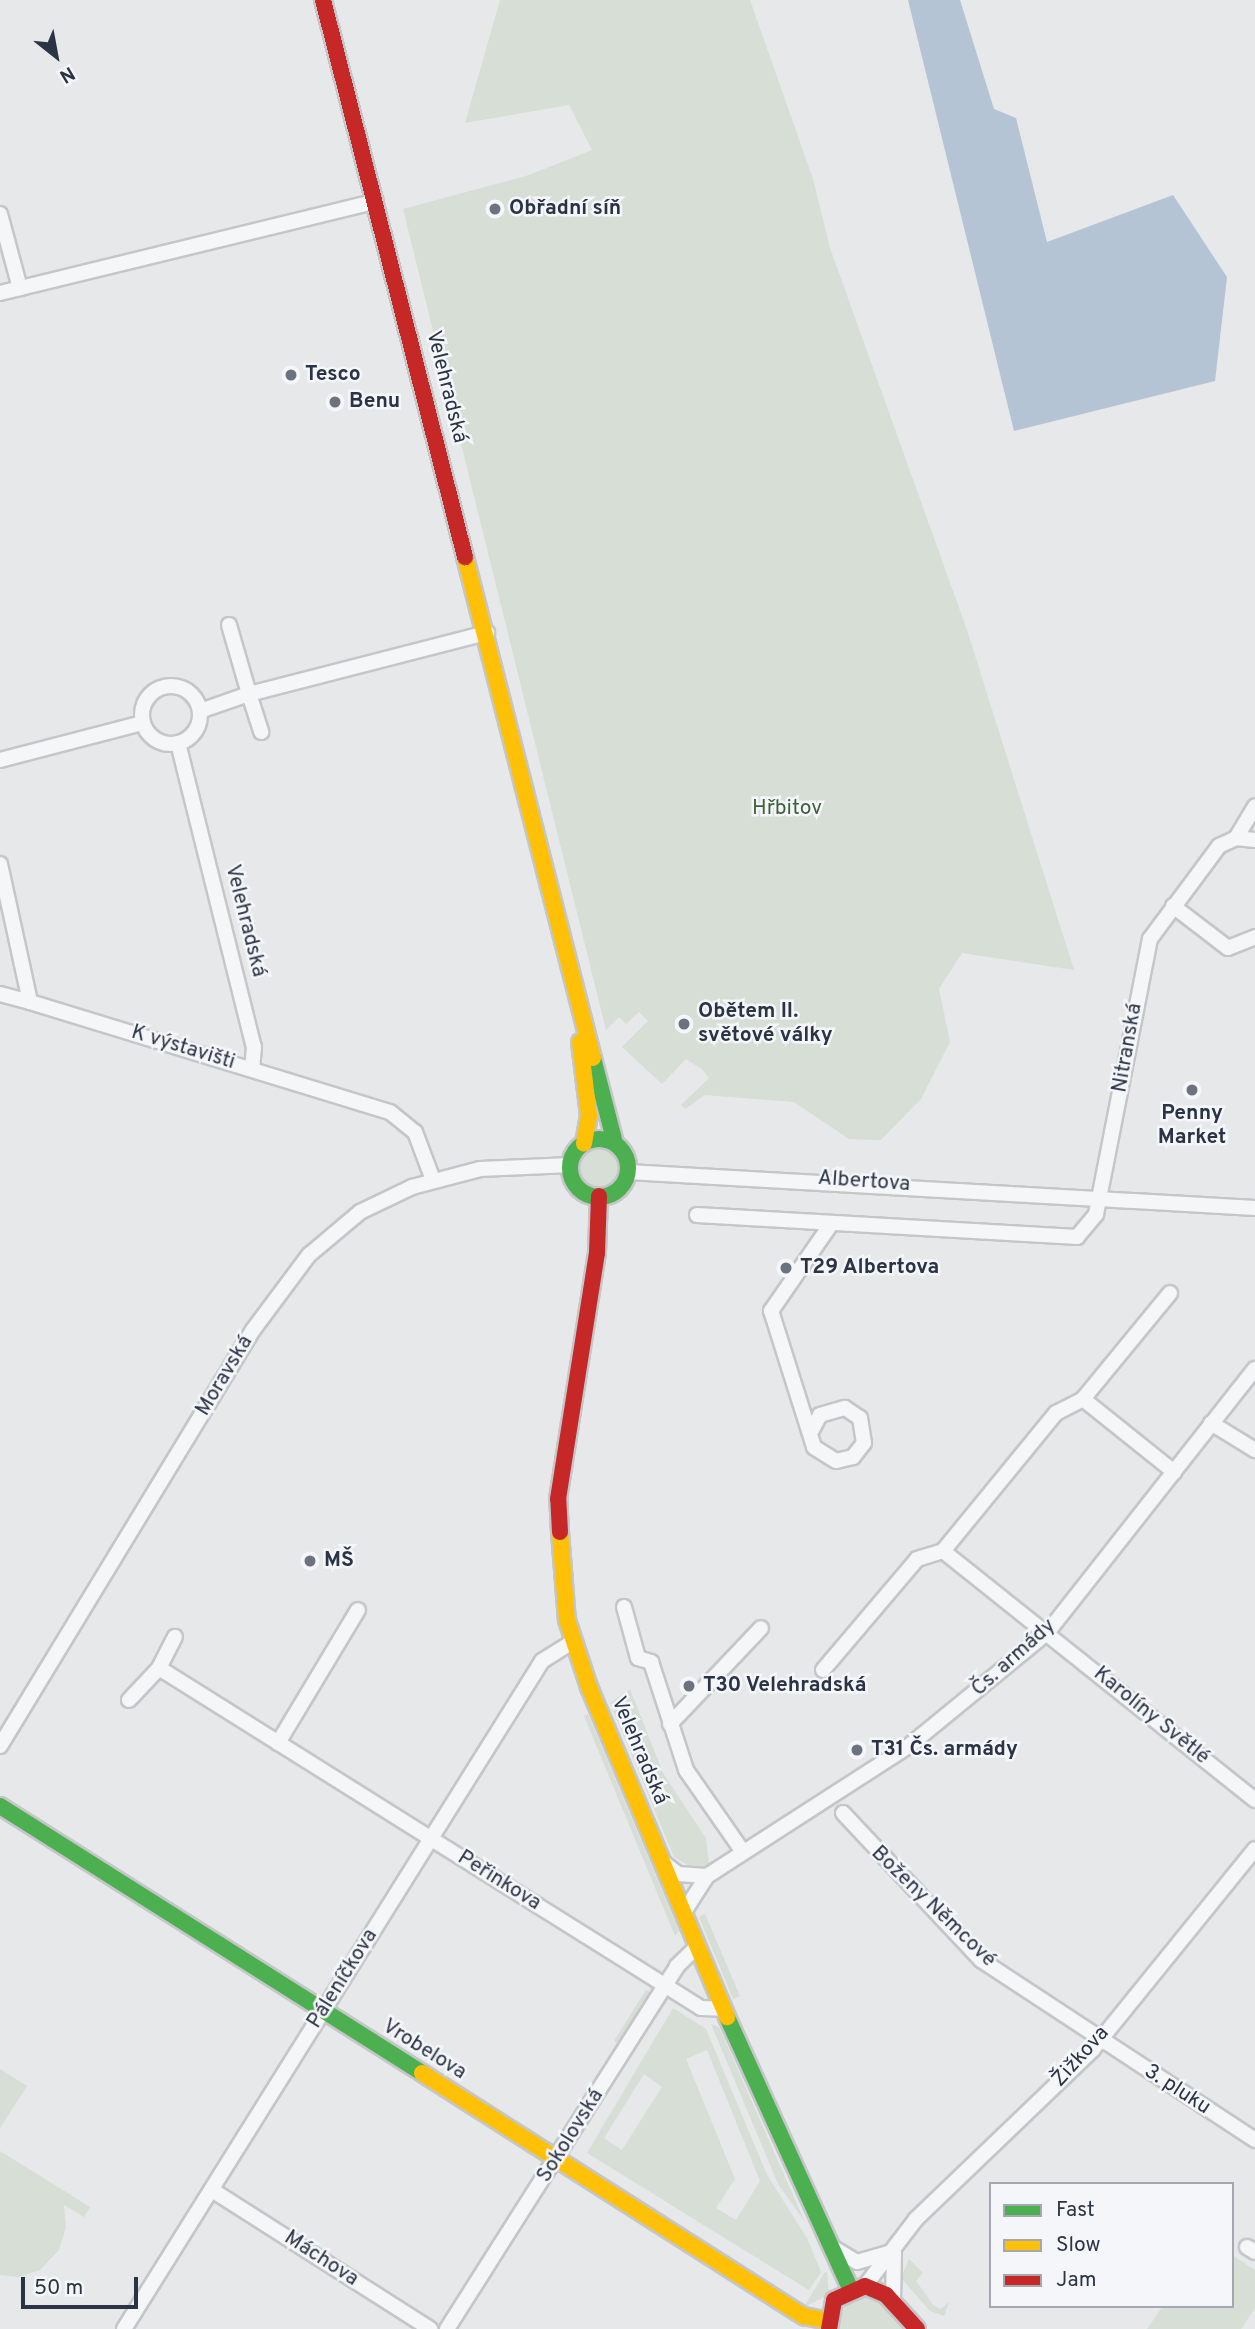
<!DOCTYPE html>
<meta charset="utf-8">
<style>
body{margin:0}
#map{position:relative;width:1255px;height:2329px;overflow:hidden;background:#e6e8ea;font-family:Overpass,sans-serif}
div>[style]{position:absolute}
.green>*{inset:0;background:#d6ded6}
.round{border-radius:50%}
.water>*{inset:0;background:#b4c4d5}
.roads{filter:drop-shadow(2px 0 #c4c6c8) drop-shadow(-2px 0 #c4c6c8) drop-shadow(0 2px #c4c6c8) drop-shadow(0 -2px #c4c6c8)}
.street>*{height:14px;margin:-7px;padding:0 7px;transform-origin:7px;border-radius:7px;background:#f5f6f7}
.street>.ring{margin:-7px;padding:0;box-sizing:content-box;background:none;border:14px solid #f5f6f7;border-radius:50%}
.fast>*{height:16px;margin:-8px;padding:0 8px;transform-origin:8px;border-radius:8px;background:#4caf50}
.fast>.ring{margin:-8px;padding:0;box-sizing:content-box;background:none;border:16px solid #4caf50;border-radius:50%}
.slow>*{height:16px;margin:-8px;padding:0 8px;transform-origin:8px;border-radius:8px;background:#ffc107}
.jam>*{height:16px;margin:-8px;padding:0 8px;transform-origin:8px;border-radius:8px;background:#c62828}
.dots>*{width:19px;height:19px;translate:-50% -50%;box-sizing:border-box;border:4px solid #f4f6f9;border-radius:50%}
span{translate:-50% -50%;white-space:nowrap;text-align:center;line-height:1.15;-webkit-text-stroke:5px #f4f6f9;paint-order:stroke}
.poi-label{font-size:21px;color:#2b3445;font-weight:700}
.left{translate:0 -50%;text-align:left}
.street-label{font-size:21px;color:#2b3445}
.park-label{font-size:21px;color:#3f6138}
.legend{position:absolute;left:989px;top:2182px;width:245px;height:126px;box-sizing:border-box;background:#f4f6f9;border:2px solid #a4a8b1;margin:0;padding:9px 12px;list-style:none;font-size:21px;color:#2b3445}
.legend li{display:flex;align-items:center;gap:14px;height:35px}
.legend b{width:35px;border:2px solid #a4a8b1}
.north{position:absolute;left:21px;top:21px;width:70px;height:70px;-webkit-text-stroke:5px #f4f6f9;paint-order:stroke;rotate:149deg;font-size:19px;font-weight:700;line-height:28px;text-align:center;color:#2b3445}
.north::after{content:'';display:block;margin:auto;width:24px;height:32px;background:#2b3445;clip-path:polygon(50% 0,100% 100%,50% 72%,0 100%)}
.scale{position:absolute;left:21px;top:2277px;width:117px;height:32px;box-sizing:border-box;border:4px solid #2b3445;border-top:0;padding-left:9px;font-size:21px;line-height:24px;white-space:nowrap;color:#2b3445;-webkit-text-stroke:5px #f4f6f9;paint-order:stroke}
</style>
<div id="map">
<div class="green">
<div style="clip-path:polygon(500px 0,750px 0,813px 179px,830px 248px,967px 630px,1074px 970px,962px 953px,939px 989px,950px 1042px,921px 1099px,881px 1140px,849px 1139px,794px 1102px,705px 1095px,685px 1109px,681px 1105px,709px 1078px,702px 1069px,686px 1059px,662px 1084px,622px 1047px,648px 1021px,639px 1012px,626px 1024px,619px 1017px,606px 1030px,403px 209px,529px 175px,592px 150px,569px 105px,465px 123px)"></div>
<div class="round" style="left:579px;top:1147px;width:42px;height:42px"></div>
<div style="clip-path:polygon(630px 1689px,663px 1773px,706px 1838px,709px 1865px,691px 1867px,674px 1857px,610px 1703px)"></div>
<div style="clip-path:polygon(588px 1714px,679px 1931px,675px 1936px,584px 1716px)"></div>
<div style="clip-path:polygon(705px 1914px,740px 1996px,733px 1999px,699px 1917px)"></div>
<div style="clip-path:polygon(646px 1990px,651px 1993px,619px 2044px,614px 2041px)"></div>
<div style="clip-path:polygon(evenodd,673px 2008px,706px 2029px,767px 2175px,807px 2238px,821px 2272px,809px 2290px,587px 2153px,673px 2008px,707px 2050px,760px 2181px,736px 2220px,716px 2208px,735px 2179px,686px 2059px,707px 2050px,673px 2008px,644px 2074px,662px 2087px,622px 2150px,604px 2138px,644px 2074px)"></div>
<div style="clip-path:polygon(711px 2024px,719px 2027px,805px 2222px,778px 2184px)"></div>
<div style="clip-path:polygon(0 2069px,27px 2086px,0 2128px)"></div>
<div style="clip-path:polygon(0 2151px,90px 2207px,84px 2217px,64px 2205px,66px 2227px,59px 2250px,40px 2270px,18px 2277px,0 2275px)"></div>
<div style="clip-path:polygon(1232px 2255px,1255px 2270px,1255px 2308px,1241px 2329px,1147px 2329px,1163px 2306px,1232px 2306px)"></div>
<div style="clip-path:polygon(909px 2259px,923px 2273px,916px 2281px,934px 2306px,941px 2309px,949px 2302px,944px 2316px,930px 2311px,901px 2278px)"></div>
<div style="clip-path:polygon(827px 2272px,829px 2295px,804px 2307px,825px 2272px)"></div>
<div style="clip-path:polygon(865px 2295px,880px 2301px,905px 2329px,839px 2329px,842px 2306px)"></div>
</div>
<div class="water">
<div style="clip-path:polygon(908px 0,960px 0,994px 109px,1016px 118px,1047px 242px,1173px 195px,1227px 277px,1215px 381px,1014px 431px)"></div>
</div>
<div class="roads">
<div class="street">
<div style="left:0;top:214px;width:77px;rotate:74.9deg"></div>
<div style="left:0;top:293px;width:387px;rotate:-13.7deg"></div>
<div style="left:229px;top:625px;width:72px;rotate:73.8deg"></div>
<div style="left:249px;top:694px;width:246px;rotate:-14.4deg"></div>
<div class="ring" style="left:142px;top:686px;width:44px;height:44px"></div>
<div style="left:200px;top:711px;width:52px;rotate:-19.1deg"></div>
<div style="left:249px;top:694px;width:40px;rotate:72deg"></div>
<div style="left:178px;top:743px;width:313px;rotate:76deg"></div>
<div style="left:254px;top:1047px;width:22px;rotate:95deg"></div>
<div style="left:0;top:760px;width:147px;rotate:-14.6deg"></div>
<div style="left:1236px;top:838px;width:37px;rotate:-59deg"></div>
<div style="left:0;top:864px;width:141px;rotate:77.7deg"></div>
<div style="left:30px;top:1002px;width:376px;rotate:17deg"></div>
<div style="left:390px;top:1112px;width:32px;rotate:39deg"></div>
<div style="left:415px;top:1132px;width:51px;rotate:69.4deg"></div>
<div style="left:1173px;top:906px;width:69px;rotate:37.4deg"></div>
<div style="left:1228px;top:948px;width:29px;rotate:-22deg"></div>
<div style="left:0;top:994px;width:31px;rotate:15deg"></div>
<div style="left:628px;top:1172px;width:628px;rotate:3.29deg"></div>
<div style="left:697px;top:1215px;width:381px;rotate:3.3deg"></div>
<div style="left:1077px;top:1237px;width:30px;rotate:-50deg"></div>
<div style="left:1096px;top:1214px;width:280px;rotate:-78.9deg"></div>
<div style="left:1150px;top:939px;width:116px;rotate:-53.4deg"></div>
<div style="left:1219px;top:846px;width:19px;rotate:-25deg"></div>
<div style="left:1236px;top:838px;width:19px;rotate:6deg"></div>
<div style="left:1083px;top:1399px;width:117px;rotate:38.7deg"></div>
<div style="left:1211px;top:1423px;width:52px;rotate:31.5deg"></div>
<div style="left:812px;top:1430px;width:17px;rotate:-62deg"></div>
<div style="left:820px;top:1415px;width:26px;rotate:-16deg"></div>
<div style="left:845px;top:1408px;width:18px;rotate:34deg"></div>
<div style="left:860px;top:1418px;width:25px;rotate:81deg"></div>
<div style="left:864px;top:1443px;width:18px;rotate:128deg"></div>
<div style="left:853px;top:1457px;width:17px;rotate:167deg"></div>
<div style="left:836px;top:1461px;width:26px;rotate:-148deg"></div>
<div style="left:814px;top:1447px;width:143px;rotate:-107.5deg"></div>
<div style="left:771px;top:1311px;width:106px;rotate:-55.4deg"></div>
<div style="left:943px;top:1551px;width:399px;rotate:38.6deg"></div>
<div style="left:624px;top:1607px;width:53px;rotate:74.6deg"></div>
<div style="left:638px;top:1658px;width:14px;rotate:17deg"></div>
<div style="left:651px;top:1662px;width:114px;rotate:72deg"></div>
<div style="left:686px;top:1770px;width:100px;rotate:55.2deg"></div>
<div style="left:159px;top:1668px;width:640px;rotate:32.1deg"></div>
<div style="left:701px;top:2008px;width:23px;rotate:2deg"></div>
<div style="left:823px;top:1670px;width:145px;rotate:-49.7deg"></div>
<div style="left:917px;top:1559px;width:27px;rotate:-17deg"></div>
<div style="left:943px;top:1551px;width:178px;rotate:-50.7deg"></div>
<div style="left:1056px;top:1413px;width:30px;rotate:-27deg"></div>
<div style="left:1083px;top:1399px;width:137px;rotate:-50.6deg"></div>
<div style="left:129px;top:1700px;width:44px;rotate:-46.8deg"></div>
<div style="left:159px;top:1668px;width:35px;rotate:-63deg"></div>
<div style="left:670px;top:1724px;width:132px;rotate:-46.5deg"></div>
<div style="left:278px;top:1743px;width:155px;rotate:-59deg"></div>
<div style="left:0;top:1746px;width:487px;rotate:-58.7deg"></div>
<div style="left:253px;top:1330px;width:94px;rotate:-53.3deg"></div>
<div style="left:309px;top:1255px;width:67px;rotate:-40.1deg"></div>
<div style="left:360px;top:1212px;width:58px;rotate:-25.7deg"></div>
<div style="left:412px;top:1187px;width:70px;rotate:-14.8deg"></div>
<div style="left:480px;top:1169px;width:91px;rotate:-2.5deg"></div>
<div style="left:843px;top:1813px;width:202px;rotate:46.8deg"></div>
<div style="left:981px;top:1960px;width:328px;rotate:33.3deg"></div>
<div style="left:664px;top:1863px;width:18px;rotate:38deg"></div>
<div style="left:678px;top:1874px;width:29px;rotate:4deg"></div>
<div style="left:684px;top:1912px;width:43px;rotate:-57.4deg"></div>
<div style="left:707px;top:1876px;width:242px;rotate:-32.8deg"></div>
<div style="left:910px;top:1745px;width:177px;rotate:-39.3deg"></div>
<div style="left:1047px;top:1633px;width:336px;rotate:-51.8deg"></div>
<div style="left:212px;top:2190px;width:259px;rotate:32.5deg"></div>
<div style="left:832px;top:2247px;width:29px;rotate:31deg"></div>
<div style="left:857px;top:2262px;width:37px;rotate:-16deg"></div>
<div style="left:1247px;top:2247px;width:9px;rotate:32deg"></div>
<div style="left:865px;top:2286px;width:84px;rotate:-52.7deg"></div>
<div style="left:916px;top:2219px;width:245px;rotate:-43.8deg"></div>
<div style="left:1093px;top:2049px;width:257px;rotate:-51deg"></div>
<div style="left:893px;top:2301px;width:48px;rotate:-88.8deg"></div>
<div style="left:124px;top:2329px;width:788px;rotate:-57.96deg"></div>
<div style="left:542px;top:1661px;width:36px;rotate:-32deg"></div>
<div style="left:447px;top:2329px;width:430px;rotate:-57.6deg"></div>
<div style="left:677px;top:1966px;width:29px;rotate:-44deg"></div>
</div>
<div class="fast">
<div style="left:593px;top:1058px;width:88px;rotate:75.5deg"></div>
<div class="ring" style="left:570px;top:1139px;width:42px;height:42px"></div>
<div style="left:0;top:1806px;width:499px;rotate:32.3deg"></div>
<div style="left:727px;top:2017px;width:298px;rotate:65.6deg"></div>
</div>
<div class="slow">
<div style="left:465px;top:557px;width:517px;rotate:75.67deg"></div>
<div style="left:580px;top:1042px;width:74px;rotate:83deg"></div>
<div style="left:589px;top:1115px;width:29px;rotate:100deg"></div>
<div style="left:560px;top:1532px;width:88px;rotate:85.5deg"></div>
<div style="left:567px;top:1620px;width:71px;rotate:71.8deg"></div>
<div style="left:589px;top:1687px;width:358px;rotate:67.3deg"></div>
<div style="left:422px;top:2073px;width:453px;rotate:32.5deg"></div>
<div style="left:804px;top:2316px;width:25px;rotate:12deg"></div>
</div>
<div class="jam">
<div style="left:323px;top:0;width:575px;rotate:75.7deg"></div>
<div style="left:560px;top:1532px;width:33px;rotate:-93deg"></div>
<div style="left:558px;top:1499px;width:249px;rotate:-81deg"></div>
<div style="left:597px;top:1253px;width:57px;rotate:-88deg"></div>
<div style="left:829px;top:2329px;width:29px;rotate:-80deg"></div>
<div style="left:834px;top:2300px;width:34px;rotate:-24deg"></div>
<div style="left:865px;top:2286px;width:23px;rotate:23deg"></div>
<div style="left:886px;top:2295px;width:46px;rotate:47.6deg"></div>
</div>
</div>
<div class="dots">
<div style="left:495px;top:209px;background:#6c737f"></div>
<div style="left:291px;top:375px;background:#6c737f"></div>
<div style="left:335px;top:402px;background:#6c737f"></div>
<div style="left:684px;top:1024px;background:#6c737f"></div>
<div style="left:1192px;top:1090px;background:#6c737f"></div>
<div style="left:786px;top:1268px;background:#6c737f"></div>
<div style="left:310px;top:1561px;background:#6c737f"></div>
<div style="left:689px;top:1686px;background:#6c737f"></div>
<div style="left:857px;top:1750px;background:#6c737f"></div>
</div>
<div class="poi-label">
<span class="left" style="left:509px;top:209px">Obřadní síň</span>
<span class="left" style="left:305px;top:375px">Tesco</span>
<span class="left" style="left:349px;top:402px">Benu</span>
<span class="left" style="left:698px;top:1024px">Obětem II.<br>světové války</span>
<span style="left:1192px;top:1126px">Penny<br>Market</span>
<span class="left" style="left:800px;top:1268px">T29 Albertova</span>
<span class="left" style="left:324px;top:1561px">MŠ</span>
<span class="left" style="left:703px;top:1686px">T30 Velehradská</span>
<span class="left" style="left:871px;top:1750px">T31 Čs. armády</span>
</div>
<div class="street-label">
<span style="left:446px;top:387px;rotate:76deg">Velehradská</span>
<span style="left:245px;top:921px;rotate:76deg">Velehradská</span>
<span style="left:183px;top:1048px;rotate:17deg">K výstavišti</span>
<span style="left:1128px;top:1048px;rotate:-80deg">Nitranská</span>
<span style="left:864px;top:1182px;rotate:4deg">Albertova</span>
<span style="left:225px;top:1376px;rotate:-59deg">Moravská</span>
<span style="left:1014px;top:1658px;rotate:-42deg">Čs. armády</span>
<span style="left:1151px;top:1716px;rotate:39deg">Karolíny Světlé</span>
<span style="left:639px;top:1751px;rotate:67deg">Velehradská</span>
<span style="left:499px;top:1881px;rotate:32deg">Peřinkova</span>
<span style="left:933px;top:1907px;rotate:44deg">Boženy Němcové</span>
<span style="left:343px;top:1979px;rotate:-58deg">Páleníčkova</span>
<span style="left:424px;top:2050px;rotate:32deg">Vrobelova</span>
<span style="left:1081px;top:2057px;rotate:-48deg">Žižkova</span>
<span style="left:1177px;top:2090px;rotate:33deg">3. pluku</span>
<span style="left:571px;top:2136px;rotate:-58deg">Sokolovská</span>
<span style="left:321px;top:2259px;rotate:33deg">Máchova</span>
</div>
<div class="park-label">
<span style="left:787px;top:809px">Hřbitov</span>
</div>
<ul class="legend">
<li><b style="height:9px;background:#4caf50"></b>Fast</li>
<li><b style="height:9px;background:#ffc107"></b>Slow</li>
<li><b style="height:9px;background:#c62828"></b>Jam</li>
</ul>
<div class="north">N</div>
<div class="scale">50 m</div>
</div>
